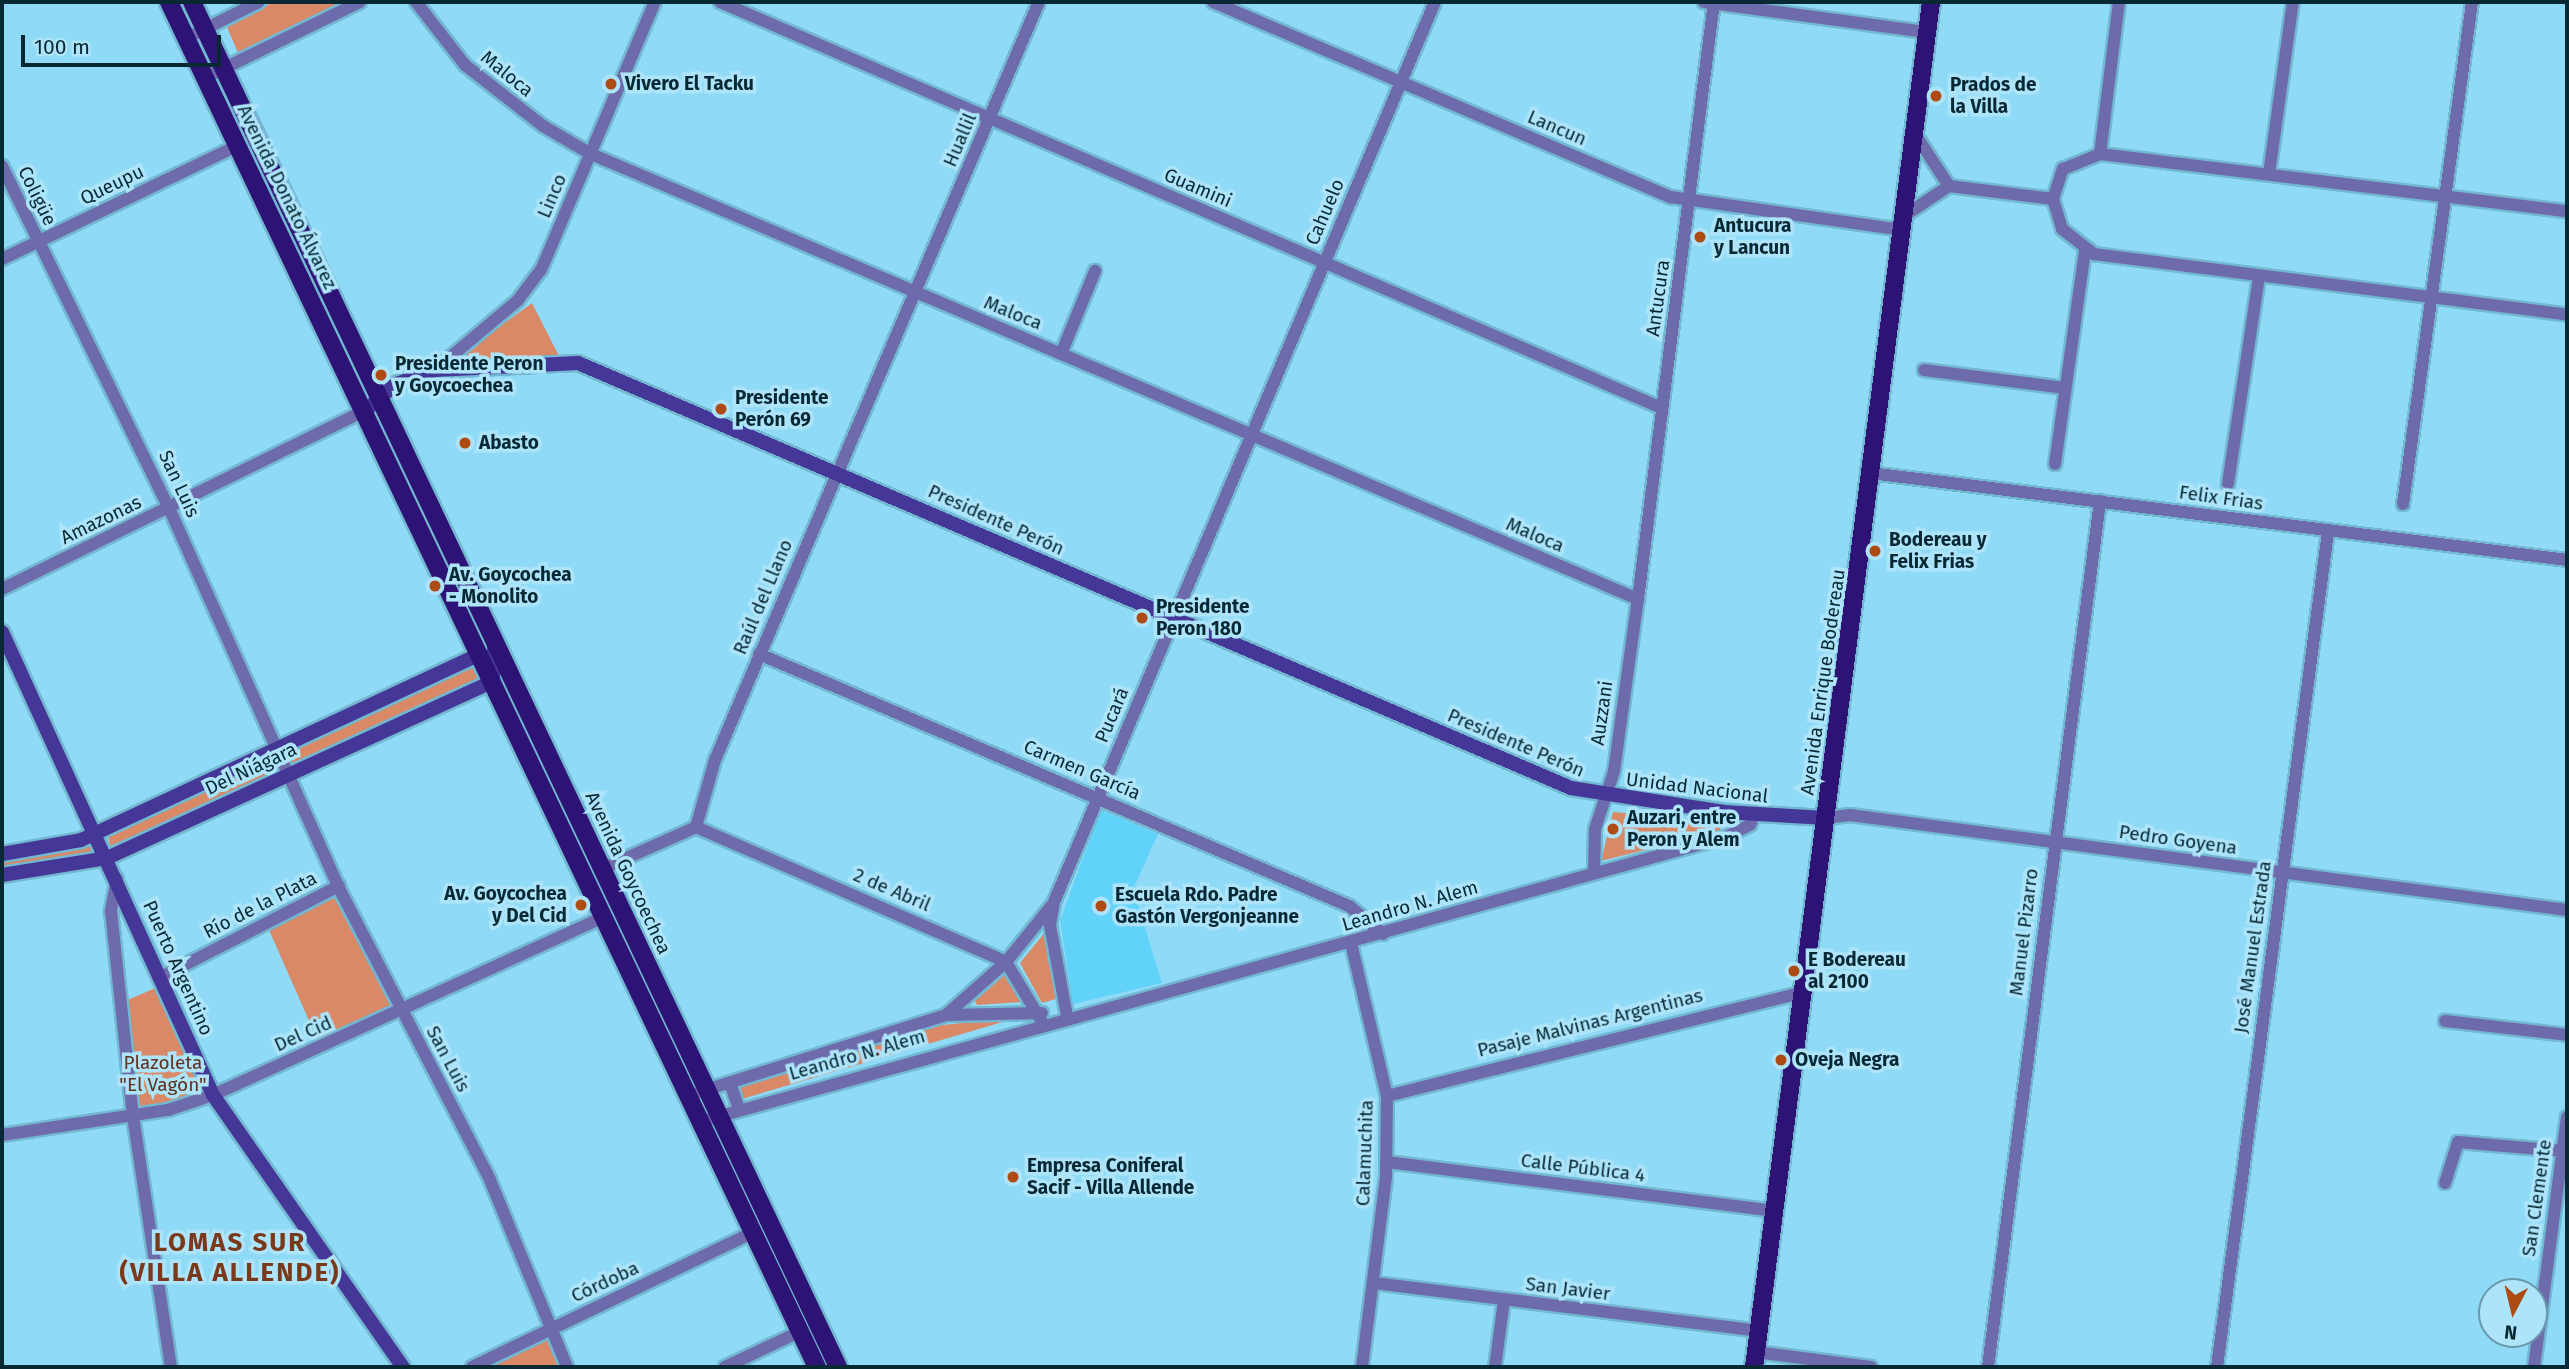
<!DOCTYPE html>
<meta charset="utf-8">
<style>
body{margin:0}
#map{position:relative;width:2569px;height:1369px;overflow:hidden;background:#8edaf7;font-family:"Fira Sans",sans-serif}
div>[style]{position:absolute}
.built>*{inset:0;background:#61d2fa}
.green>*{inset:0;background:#d98966}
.roads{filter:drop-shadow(2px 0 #73b7d0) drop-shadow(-2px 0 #73b7d0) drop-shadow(0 2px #73b7d0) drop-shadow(0 -2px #73b7d0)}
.street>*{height:12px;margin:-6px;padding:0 6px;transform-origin:6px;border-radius:6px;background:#6e6bad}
.secondary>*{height:14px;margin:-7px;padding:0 7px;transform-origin:7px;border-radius:7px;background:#453798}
.primary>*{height:18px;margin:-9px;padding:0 9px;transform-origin:9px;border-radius:9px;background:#2c1375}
.dots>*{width:19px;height:19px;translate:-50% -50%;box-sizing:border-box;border:4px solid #ade4fa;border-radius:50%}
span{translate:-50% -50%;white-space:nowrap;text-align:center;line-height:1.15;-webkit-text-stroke:7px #ade4fa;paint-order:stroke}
.street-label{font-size:19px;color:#082934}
.poi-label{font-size:19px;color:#082934;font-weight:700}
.left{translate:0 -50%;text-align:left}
.right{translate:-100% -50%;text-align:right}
.park-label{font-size:19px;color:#61311b}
.district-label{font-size:26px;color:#79391a;font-weight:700;letter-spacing:2px}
.frame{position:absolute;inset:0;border:4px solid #082934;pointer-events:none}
.north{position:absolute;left:2478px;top:1278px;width:70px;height:70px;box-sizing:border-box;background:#ade4fa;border:2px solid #6b99ab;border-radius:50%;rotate:187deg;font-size:19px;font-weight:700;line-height:28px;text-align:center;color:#082934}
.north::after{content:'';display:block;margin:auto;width:24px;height:32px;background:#ae4b14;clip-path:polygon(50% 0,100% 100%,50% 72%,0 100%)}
.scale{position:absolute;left:21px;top:35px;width:200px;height:32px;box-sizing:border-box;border:4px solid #082934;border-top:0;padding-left:9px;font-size:21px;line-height:24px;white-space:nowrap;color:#082934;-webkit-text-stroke:5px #ade4fa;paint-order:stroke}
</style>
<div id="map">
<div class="built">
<div style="clip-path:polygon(1101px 810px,1158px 834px,1133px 889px,1162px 983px,1073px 1004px,1060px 920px)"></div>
</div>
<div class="green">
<div style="clip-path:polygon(273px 2px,349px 2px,239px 55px,227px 27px)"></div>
<div style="clip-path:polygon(532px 303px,561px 360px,451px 362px)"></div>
<div style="clip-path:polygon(474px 664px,481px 679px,290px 768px,282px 749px)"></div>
<div style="clip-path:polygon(274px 755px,281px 772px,110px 846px,108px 836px)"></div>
<div style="clip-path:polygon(1613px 812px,1721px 822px,1720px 831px,1601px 861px)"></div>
<div style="clip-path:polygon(89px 844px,94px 856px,2px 871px,2px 858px)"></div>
<div style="clip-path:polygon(336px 895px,395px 1010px,318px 1041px,269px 930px)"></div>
<div style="clip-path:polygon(1046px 931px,1059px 998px,1042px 1003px,1020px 963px)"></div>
<div style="clip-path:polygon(1007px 973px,1022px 1002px,977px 1005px,975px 1001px)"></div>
<div style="clip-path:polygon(160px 986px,205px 1094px,137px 1112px,123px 1002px)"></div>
<div style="clip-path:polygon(1016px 1018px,742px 1099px,737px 1085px,942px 1025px)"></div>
<div style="clip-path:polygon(546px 1336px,560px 1367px,475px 1367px)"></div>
</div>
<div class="roads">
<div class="street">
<div style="left:416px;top:2px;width:80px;rotate:52.1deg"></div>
<div style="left:465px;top:65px;width:99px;rotate:38deg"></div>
<div style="left:543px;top:126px;width:56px;rotate:30.3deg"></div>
<div style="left:591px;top:154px;width:1138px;rotate:23.03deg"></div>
<div style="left:720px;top:2px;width:1026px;rotate:23.32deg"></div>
<div style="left:1213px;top:2px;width:498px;rotate:23.1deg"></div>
<div style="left:1671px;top:197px;width:233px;rotate:8.1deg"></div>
<div style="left:1704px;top:2px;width:225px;rotate:7.7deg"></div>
<div style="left:187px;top:38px;width:80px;rotate:-26.6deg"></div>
<div style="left:206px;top:77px;width:171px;rotate:-26deg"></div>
<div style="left:1915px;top:134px;width:62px;rotate:56.8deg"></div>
<div style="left:2100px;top:154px;width:470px;rotate:7deg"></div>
<div style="left:2px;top:166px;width:381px;rotate:64deg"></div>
<div style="left:169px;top:508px;width:421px;rotate:65.9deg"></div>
<div style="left:341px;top:892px;width:324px;rotate:62.6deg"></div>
<div style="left:490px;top:1180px;width:202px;rotate:67.6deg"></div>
<div style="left:2269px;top:174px;width:174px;rotate:-82.1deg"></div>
<div style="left:2053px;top:199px;width:31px;rotate:73deg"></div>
<div style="left:2062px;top:229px;width:41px;rotate:38deg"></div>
<div style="left:2094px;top:254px;width:477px;rotate:7.3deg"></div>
<div style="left:1904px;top:216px;width:54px;rotate:-33.7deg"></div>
<div style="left:1949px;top:186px;width:105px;rotate:7.1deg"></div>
<div style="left:2053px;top:199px;width:32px;rotate:-72deg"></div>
<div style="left:2063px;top:169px;width:40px;rotate:-22deg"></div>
<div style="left:2100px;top:154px;width:153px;rotate:-82.9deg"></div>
<div style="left:2px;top:259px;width:263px;rotate:-25.7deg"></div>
<div style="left:1061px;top:354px;width:90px;rotate:-67.7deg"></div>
<div style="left:435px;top:370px;width:109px;rotate:-40.1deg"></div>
<div style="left:518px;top:300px;width:38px;rotate:-53deg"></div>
<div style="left:541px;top:270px;width:291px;rotate:-67deg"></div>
<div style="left:1924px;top:370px;width:142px;rotate:7.3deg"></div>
<div style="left:2055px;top:464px;width:216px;rotate:-82deg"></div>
<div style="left:1870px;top:473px;width:702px;rotate:7.11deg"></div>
<div style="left:2228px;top:484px;width:210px;rotate:-81.5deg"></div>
<div style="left:2403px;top:504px;width:507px;rotate:-82.17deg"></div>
<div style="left:2px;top:589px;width:406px;rotate:-26.2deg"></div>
<div style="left:759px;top:654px;width:642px;rotate:23.13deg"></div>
<div style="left:1349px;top:906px;width:44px;rotate:39.5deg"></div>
<div style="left:1826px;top:818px;width:24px;rotate:-7deg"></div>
<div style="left:1850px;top:815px;width:723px;rotate:7.55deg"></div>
<div style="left:696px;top:827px;width:70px;rotate:-74.2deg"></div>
<div style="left:715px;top:760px;width:824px;rotate:-66.86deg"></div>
<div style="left:696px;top:827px;width:338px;rotate:23.5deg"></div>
<div style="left:1006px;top:962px;width:70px;rotate:59deg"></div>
<div style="left:604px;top:868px;width:101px;rotate:-24deg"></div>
<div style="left:1594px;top:873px;width:44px;rotate:-88.7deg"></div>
<div style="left:1595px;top:829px;width:61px;rotate:-71.9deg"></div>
<div style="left:1614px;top:771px;width:174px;rotate:-82.1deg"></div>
<div style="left:1638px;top:599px;width:602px;rotate:-82.75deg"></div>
<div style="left:117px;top:879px;width:33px;rotate:101deg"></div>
<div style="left:111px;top:911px;width:206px;rotate:83.9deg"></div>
<div style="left:133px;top:1116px;width:254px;rotate:81.4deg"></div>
<div style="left:1351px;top:943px;width:157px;rotate:76.8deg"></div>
<div style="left:1387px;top:1096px;width:81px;rotate:90.7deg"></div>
<div style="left:1386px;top:1177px;width:192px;rotate:97.2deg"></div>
<div style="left:161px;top:977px;width:200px;rotate:-27.1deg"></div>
<div style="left:948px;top:1015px;width:94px;rotate:-1.2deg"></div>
<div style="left:1067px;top:1016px;width:93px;rotate:-100.6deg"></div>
<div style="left:1050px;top:925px;width:23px;rotate:-80deg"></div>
<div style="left:1054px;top:902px;width:977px;rotate:-67.06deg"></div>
<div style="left:2445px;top:1021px;width:123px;rotate:6.5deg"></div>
<div style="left:730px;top:1083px;width:28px;rotate:71deg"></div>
<div style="left:699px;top:1092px;width:259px;rotate:-17.3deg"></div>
<div style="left:946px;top:1015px;width:80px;rotate:-41.5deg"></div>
<div style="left:1006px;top:962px;width:73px;rotate:-51.1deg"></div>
<div style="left:1387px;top:1096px;width:429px;rotate:-14deg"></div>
<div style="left:699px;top:1122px;width:1066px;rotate:-15.51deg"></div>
<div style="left:1726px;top:837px;width:27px;rotate:-27deg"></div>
<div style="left:1750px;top:825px;width:11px;rotate:-68deg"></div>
<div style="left:2px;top:1135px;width:168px;rotate:-8.6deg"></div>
<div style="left:168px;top:1110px;width:47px;rotate:-18.4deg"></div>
<div style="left:213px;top:1095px;width:430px;rotate:-24.5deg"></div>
<div style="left:1387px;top:1162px;width:391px;rotate:7.2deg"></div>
<div style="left:2445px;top:1183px;width:43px;rotate:-72.4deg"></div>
<div style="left:2458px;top:1142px;width:105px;rotate:4.9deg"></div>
<div style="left:1374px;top:1283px;width:387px;rotate:7.1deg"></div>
<div style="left:1756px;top:1352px;width:116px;rotate:7.4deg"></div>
<div style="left:472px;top:1367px;width:313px;rotate:-25.6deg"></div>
<div style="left:725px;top:1367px;width:84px;rotate:-25.3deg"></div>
<div style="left:1495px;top:1367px;width:68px;rotate:-82.3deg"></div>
<div style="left:1988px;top:1367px;width:873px;rotate:-82.63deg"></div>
<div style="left:2217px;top:1367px;width:842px;rotate:-82.43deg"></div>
<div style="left:2534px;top:1367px;width:252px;rotate:-82.5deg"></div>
</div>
<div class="secondary">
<div style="left:366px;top:410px;width:40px;rotate:-41deg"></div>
<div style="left:396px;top:384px;width:41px;rotate:-19.7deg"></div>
<div style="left:435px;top:370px;width:143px;rotate:-2.8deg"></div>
<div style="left:578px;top:363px;width:1080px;rotate:23.17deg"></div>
<div style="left:1571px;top:788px;width:155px;rotate:8.9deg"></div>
<div style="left:1724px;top:812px;width:102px;rotate:3.4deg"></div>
<div style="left:2px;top:632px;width:509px;rotate:65.5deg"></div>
<div style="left:213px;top:1095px;width:332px;rotate:55.1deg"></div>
<div style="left:2px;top:854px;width:80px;rotate:-10deg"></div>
<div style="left:81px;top:840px;width:440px;rotate:-25deg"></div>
<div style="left:480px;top:654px;width:9px;rotate:36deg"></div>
<div style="left:2px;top:875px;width:106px;rotate:-9.2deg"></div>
<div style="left:107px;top:858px;width:425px;rotate:-24.6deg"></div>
<div style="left:493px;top:681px;width:38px;rotate:-88deg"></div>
</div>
<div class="primary">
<div style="left:169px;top:2px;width:1511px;rotate:64.61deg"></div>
<div style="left:192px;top:2px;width:1510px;rotate:64.67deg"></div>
<div style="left:1754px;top:1367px;width:1376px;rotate:-82.61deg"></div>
</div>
</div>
<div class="dots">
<div style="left:611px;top:84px;background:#ae4b14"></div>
<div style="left:1936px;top:96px;background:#ae4b14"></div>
<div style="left:1700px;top:237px;background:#ae4b14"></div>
<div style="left:381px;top:375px;background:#ae4b14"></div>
<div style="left:721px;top:409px;background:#ae4b14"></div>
<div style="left:465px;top:443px;background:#ae4b14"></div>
<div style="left:1875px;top:551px;background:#ae4b14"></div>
<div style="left:435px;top:586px;background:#ae4b14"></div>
<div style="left:1142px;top:618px;background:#ae4b14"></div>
<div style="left:1613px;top:829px;background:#ae4b14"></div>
<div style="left:581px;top:905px;background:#ae4b14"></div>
<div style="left:1101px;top:906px;background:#ae4b14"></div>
<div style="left:1794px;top:971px;background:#ae4b14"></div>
<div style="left:1781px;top:1060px;background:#ae4b14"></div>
<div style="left:1013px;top:1177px;background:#ae4b14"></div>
</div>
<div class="street-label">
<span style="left:507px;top:74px;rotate:39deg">Maloca</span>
<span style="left:1557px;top:128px;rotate:23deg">Lancun</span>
<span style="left:960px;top:140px;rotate:-67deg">Huallil</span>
<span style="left:112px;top:185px;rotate:-26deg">Queupu</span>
<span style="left:1198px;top:188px;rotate:23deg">Guamini</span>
<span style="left:37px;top:196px;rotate:64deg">Coligüe</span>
<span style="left:552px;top:196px;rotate:-67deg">Linco</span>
<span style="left:287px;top:197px;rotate:64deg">Avenida Donato Álvarez</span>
<span style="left:1325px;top:212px;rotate:-67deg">Cahuelo</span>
<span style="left:1658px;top:298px;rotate:-82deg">Antucura</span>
<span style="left:1013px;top:313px;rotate:22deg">Maloca</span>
<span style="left:179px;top:484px;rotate:65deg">San Luis</span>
<span style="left:2221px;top:498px;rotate:8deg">Felix Frias</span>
<span style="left:101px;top:520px;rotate:-26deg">Amazonas</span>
<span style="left:996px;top:520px;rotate:24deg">Presidente Perón</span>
<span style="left:1535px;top:535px;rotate:23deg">Maloca</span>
<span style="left:763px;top:597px;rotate:-67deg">Raúl del Llano</span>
<span style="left:1823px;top:682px;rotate:-82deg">Avenida Enrique Bodereau</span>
<span style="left:1602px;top:713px;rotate:-82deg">Auzzani</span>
<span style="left:1112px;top:715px;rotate:-67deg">Pucará</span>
<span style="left:1516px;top:743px;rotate:23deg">Presidente Perón</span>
<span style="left:251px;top:769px;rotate:-25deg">Del Niágara</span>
<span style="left:1082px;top:770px;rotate:23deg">Carmen García</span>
<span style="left:1697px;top:788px;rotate:7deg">Unidad Nacional</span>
<span style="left:2178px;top:840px;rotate:8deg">Pedro Goyena</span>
<span style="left:628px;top:873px;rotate:65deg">Avenida Goycoechea</span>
<span style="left:892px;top:890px;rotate:23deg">2 de Abril</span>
<span style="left:260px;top:905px;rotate:-27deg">Río de la Plata</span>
<span style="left:1410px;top:906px;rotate:-16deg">Leandro N. Alem</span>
<span style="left:2024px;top:932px;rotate:-83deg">Manuel Pizarro</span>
<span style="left:2253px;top:947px;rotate:-82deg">José Manuel Estrada</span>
<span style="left:178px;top:968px;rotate:66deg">Puerto Argentino</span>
<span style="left:1590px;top:1023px;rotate:-14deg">Pasaje Malvinas Argentinas</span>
<span style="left:303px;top:1034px;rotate:-24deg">Del Cid</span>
<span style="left:857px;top:1055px;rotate:-16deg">Leandro N. Alem</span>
<span style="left:448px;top:1059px;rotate:62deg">San Luis</span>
<span style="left:1365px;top:1153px;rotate:-88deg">Calamuchita</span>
<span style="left:1583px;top:1168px;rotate:7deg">Calle Pública 4</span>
<span style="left:2537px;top:1198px;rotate:-82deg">San Clemente</span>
<span style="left:605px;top:1282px;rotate:-25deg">Córdoba</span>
<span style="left:1568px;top:1289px;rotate:7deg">San Javier</span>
</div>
<div class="poi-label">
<span class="left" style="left:625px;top:84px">Vivero El Tacku</span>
<span class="left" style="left:1950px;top:96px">Prados de<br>la Villa</span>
<span class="left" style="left:1714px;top:237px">Antucura<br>y Lancun</span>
<span class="left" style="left:395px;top:375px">Presidente Peron<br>y Goycoechea</span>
<span class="left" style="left:735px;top:409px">Presidente<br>Perón 69</span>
<span class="left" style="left:479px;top:443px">Abasto</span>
<span class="left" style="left:1889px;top:551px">Bodereau y<br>Felix Frias</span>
<span class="left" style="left:449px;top:586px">Av. Goycochea<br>- Monolito</span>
<span class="left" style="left:1156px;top:618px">Presidente<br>Peron 180</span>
<span class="left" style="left:1627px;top:829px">Auzari, entre<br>Peron y Alem</span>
<span class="right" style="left:567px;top:905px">Av. Goycochea<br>y Del Cid</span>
<span class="left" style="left:1115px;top:906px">Escuela Rdo. Padre<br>Gastón Vergonjeanne</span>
<span class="left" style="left:1808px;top:971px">E Bodereau<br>al 2100</span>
<span class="left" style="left:1795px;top:1060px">Oveja Negra</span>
<span class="left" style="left:1027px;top:1177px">Empresa Coniferal<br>Sacif - Villa Allende</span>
</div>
<div class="park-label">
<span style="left:163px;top:1074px">Plazoleta<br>"El Vagón"</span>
</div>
<div class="district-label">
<span style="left:230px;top:1258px">LOMAS SUR<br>(VILLA ALLENDE)</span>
</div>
<div class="frame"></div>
<div class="north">N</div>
<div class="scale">100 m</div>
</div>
